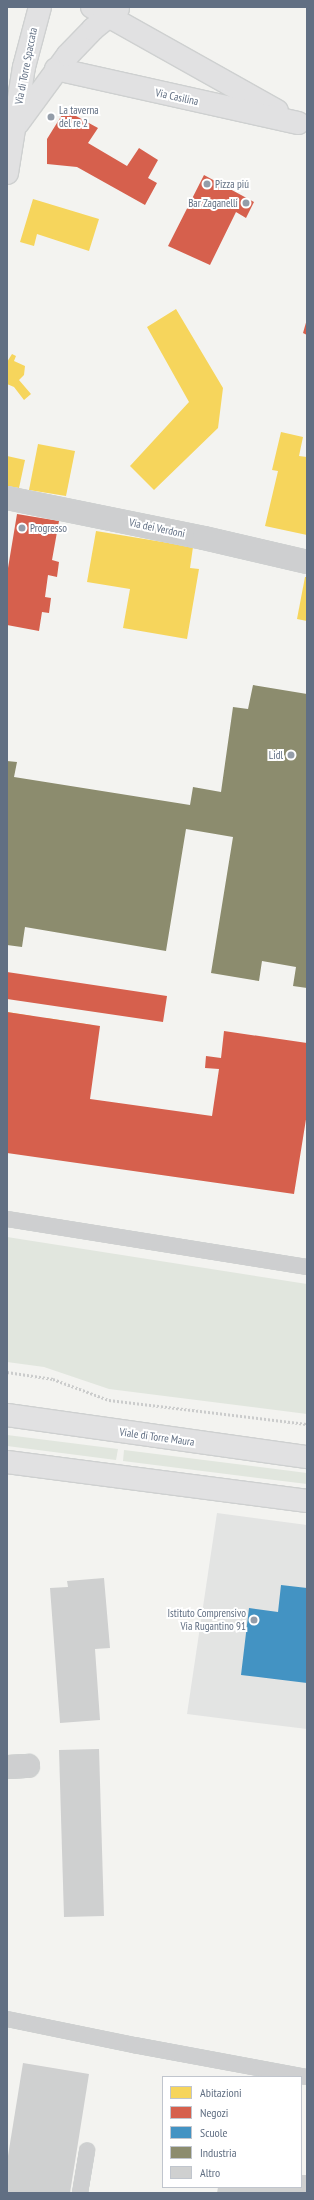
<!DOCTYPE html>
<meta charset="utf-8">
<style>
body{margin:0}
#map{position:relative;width:314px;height:2200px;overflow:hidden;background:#f3f3f0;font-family:"PT Sans Narrow",sans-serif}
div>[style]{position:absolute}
.built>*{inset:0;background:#e3e4e3}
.green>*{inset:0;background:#e1e6de}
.homes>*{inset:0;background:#f6d55c}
.shops>*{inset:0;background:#d6604d}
.schools>*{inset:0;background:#4393c3}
.industry>*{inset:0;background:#8c8c6e}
.building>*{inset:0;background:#cfd0d0}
.path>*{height:2.5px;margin-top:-1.25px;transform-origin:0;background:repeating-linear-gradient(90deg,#cbcccc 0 2px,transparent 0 4px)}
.roads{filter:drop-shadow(1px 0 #ced0d0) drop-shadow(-1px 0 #ced0d0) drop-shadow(0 1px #ced0d0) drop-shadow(0 -1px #ced0d0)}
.lane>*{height:14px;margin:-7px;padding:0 7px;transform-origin:7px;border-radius:7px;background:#cecfd0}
.street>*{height:22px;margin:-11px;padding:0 11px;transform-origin:11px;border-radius:11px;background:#cecfd0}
.secondary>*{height:22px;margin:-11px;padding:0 11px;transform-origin:11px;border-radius:11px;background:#e1e1e2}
.dots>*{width:11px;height:11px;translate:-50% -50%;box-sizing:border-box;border:2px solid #fff;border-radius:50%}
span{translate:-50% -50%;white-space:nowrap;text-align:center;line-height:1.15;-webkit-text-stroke:4px #fff;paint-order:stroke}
.street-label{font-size:11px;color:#616f83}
.poi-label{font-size:11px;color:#616f83}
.left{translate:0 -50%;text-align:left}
.right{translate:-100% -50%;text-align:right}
.frame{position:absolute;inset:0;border:8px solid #616f83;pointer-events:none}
.legend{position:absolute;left:162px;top:2076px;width:140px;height:112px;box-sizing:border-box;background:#fff;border:1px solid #c0c5cd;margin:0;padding:5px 7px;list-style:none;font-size:12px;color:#616f83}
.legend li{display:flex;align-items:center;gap:8px;height:20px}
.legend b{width:20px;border:1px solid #c0c5cd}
</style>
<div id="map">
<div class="built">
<div style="clip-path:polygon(217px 1513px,307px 1525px,307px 1729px,187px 1714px)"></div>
</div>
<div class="green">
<div style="clip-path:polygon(7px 1237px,307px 1284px,307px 1414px,109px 1389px,44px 1367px,7px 1362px)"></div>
<div style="clip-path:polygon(7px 1435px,118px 1449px,116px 1460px,7px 1446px)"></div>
<div style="clip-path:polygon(124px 1450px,307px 1473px,307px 1484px,123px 1461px)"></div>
</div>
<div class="homes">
<div style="clip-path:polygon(33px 199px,99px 219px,89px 251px,37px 234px,34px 246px,20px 242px)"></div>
<div style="clip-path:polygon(176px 309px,223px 388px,218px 428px,154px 490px,130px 466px,189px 402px,147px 327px)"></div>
<div style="clip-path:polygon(12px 354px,16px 356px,14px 361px,25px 366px,24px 375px,19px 380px,31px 394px,24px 400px,14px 387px,7px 384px,7px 362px)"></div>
<div style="clip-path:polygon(281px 432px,303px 437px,299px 456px,307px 457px,307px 535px,265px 526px,278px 471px,272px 470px)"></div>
<div style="clip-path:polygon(38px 444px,75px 451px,66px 496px,29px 490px)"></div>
<div style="clip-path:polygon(7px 456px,25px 460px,19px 488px,7px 486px)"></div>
<div style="clip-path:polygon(96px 531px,193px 547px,190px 568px,199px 569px,187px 639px,123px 628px,130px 589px,87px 582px)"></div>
<div style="clip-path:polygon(305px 577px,307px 577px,307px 621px,297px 619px)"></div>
<div style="clip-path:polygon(247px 763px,293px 771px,291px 783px,287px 782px,286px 789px,244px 783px)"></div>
<div style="clip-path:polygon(7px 1012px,32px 1016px,28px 1038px,7px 1035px)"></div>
<div style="clip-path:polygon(47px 1018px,92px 1025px,89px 1047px,44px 1041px)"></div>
</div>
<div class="shops">
<div style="clip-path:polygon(65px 110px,98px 128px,88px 143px,127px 166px,139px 148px,158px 160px,148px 178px,157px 183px,145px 205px,77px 167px,47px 164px,47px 139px)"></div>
<div style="clip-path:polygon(204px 175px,254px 202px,246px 218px,236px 212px,210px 265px,168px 246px)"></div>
<div style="clip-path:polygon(307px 319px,307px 335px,303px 333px)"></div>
<div style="clip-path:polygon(17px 514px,59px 521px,52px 560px,59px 562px,57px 577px,48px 575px,45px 597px,51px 598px,49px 613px,42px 612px,39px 631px,7px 625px,7px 574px)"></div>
<div style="clip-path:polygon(7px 972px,167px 996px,163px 1022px,7px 999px)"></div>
<div style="clip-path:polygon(7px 1012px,100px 1026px,90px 1099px,212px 1116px,219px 1069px,205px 1068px,206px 1056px,221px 1058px,224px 1031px,307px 1043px,307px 1113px,294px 1194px,7px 1153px)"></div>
</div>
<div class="schools">
<div style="clip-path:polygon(281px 1585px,307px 1588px,307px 1683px,241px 1675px,249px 1608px,278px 1612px)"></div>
</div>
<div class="industry">
<div style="clip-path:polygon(253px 685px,307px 694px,307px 988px,293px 986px,296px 967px,262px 961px,259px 981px,211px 973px,233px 837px,186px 829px,166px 951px,25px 927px,22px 947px,7px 945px,7px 761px,17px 762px,14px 777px,190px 805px,193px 787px,221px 792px,233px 707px,248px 709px)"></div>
</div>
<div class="building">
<div style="clip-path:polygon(104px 1578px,110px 1648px,95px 1649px,100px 1720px,60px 1723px,50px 1588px,68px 1587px,67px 1581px)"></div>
<div style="clip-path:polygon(99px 1749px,104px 1916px,64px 1917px,59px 1750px)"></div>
<div style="clip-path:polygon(23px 2063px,89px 2074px,70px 2193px,7px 2193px,7px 2162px)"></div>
<div style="clip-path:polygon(301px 2175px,307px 2175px,307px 2193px,217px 2193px,218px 2187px,301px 2187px)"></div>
</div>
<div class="path">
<div style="left:7px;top:1372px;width:47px;rotate:8.7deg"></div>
<div style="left:53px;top:1379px;width:60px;rotate:20.6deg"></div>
<div style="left:109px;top:1400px;width:199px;rotate:6.9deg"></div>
</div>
<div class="roads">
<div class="lane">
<div style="left:7px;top:1219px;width:304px;rotate:9.1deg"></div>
<div style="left:7px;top:2019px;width:130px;rotate:11.6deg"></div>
<div style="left:134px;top:2045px;width:176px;rotate:10.5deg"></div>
<div style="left:80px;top:2193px;width:43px;rotate:-80.5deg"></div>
</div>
<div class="street">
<div style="left:7px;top:498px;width:201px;rotate:11.5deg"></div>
<div style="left:204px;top:538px;width:106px;rotate:13.1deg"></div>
<div style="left:7px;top:1767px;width:21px;rotate:-3deg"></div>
</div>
<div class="secondary">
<div style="left:92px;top:7px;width:212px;rotate:29.3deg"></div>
<div style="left:56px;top:69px;width:248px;rotate:12.6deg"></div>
<div style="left:18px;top:123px;width:84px;rotate:-53.7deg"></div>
<div style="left:68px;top:55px;width:36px;rotate:-46deg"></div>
<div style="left:93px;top:29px;width:32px;rotate:-39deg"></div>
<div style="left:7px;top:173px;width:107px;rotate:-80.9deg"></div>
<div style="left:24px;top:67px;width:62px;rotate:-75.1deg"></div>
<div style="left:7px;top:1415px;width:303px;rotate:8deg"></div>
<div style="left:7px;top:1462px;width:303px;rotate:7.4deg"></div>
</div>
</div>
<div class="dots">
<div style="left:51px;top:117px;background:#949da9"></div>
<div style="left:207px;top:184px;background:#949da9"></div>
<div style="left:246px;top:203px;background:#949da9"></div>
<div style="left:22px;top:528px;background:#949da9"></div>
<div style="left:291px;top:755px;background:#949da9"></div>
<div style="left:254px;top:1620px;background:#949da9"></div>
</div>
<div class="street-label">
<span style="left:26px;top:66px;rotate:-79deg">Via di Torre Spaccata</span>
<span style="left:177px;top:97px;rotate:12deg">Via Casilina</span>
<span style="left:157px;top:528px;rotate:12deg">Via dei Verdoni</span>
<span style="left:157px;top:1437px;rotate:8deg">Viale di Torre Maura</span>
</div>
<div class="poi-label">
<span class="left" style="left:59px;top:117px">La taverna<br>del re 2</span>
<span class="left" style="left:215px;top:184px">Pizza piú</span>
<span class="right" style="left:238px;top:203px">Bar Zaganelli</span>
<span class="left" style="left:30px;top:528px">Progresso</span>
<span class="right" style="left:283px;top:755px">Lidl</span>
<span class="right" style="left:246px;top:1620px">Istituto Comprensivo<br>Via Rugantino 91</span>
</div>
<div class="frame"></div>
<ul class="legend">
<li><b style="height:11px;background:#f6d55c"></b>Abitazioni</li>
<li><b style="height:11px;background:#d6604d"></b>Negozi</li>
<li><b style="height:11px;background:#4393c3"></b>Scuole</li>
<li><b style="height:11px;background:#8c8c6e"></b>Industria</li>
<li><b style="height:11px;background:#cfd0d0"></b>Altro</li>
</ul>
</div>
